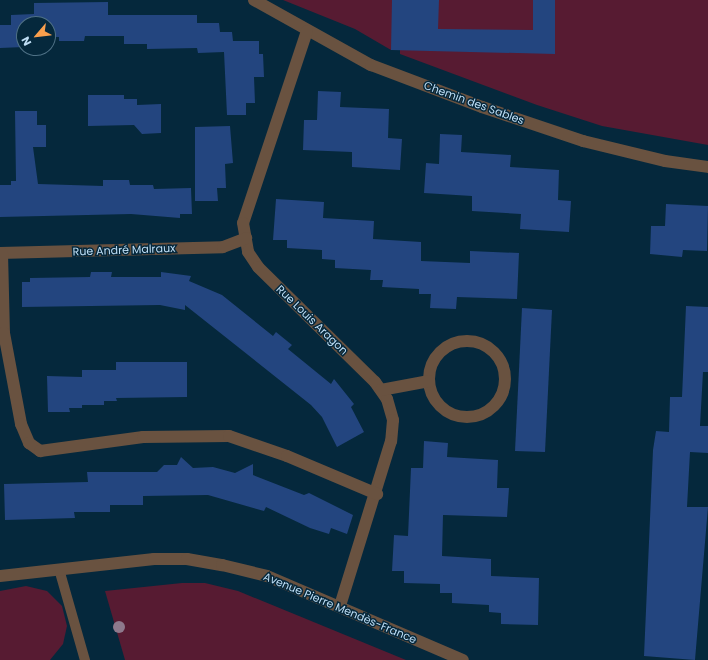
<!DOCTYPE html>
<meta charset="utf-8">
<style>
body{margin:0}
#map{position:relative;width:708px;height:660px;overflow:hidden;background:#05283c;font-family:Poppins,sans-serif}
div>[style]{position:absolute}
.green>*{inset:0;background:#571b32}
.building>*{inset:0;background:#23457f}
.lane>*{height:10px;margin:-5px;padding:0 5px;transform-origin:5px;border-radius:5px;background:#695240}
.street>*{height:12px;margin:-6px;padding:0 6px;transform-origin:6px;border-radius:6px;background:#695240}
.street>.ring{margin:-6px;padding:0;box-sizing:content-box;background:none;border:12px solid #695240;border-radius:50%}
.trees>*{width:12px;height:12px;margin:-6px;border-radius:50%;background:#8e798c}
span{translate:-50% -50%;white-space:nowrap;text-align:center;line-height:1.15;-webkit-text-stroke:3px #05283c;paint-order:stroke}
.street-label{font-size:11px;color:#bfdef5}
.north{position:absolute;left:16px;top:16px;width:40px;height:40px;box-sizing:border-box;background:#05283c;border:1px solid #4f7186;border-radius:50%;rotate:242deg;font-size:11px;font-weight:700;line-height:16px;text-align:center;color:#bfdef5}
.north::after{content:'';display:block;margin:auto;width:14px;height:18px;background:#f99f4d;clip-path:polygon(50% 0,100% 100%,50% 72%,0 100%)}
</style>
<div id="map">
<div class="green">
<div style="clip-path:polygon(283px 0,708px 0,708px 145px,602px 126px,537px 105px,400px 54px,400px 50px,391px 50px,355px 29px)"></div>
<div style="clip-path:polygon(182px 583px,205px 583px,238px 591px,406px 660px,125px 660px,105px 591px)"></div>
<div style="clip-path:polygon(26px 586px,47px 591px,62px 606px,67px 626px,63px 644px,50px 660px,0 660px,0 591px)"></div>
</div>
<div class="building">
<div style="clip-path:polygon(392px 0,439px 0,438px 29px,533px 30px,533px 0,555px 0,555px 54px,391px 50px)"></div>
<div style="clip-path:polygon(108px 2px,108px 15px,197px 15px,197px 23px,219px 23px,220px 32px,232px 32px,233px 41px,259px 41px,259px 54px,263px 54px,264px 77px,254px 77px,255px 103px,246px 103px,246px 115px,227px 115px,224px 52px,198px 53px,197px 48px,147px 49px,147px 44px,124px 44px,124px 36px,85px 36px,84px 41px,59px 41px,59px 37px,48px 37px,48px 24px,24px 24px,24px 47px,0 48px,0 25px,11px 25px,11px 15px,34px 14px,34px 3px)"></div>
<div style="clip-path:polygon(318px 91px,341px 92px,340px 107px,389px 109px,388px 138px,402px 139px,400px 170px,352px 167px,352px 152px,303px 150px,304px 120px,317px 120px)"></div>
<div style="clip-path:polygon(88px 95px,124px 95px,124px 99px,137px 99px,137px 105px,161px 104px,161px 133px,142px 134px,134px 125px,88px 126px)"></div>
<div style="clip-path:polygon(15px 111px,37px 111px,37px 125px,46px 125px,46px 147px,33px 147px,38px 184px,103px 186px,103px 180px,129px 180px,130px 185px,153px 185px,154px 189px,191px 188px,192px 214px,180px 214px,180px 218px,131px 214px,0 217px,0 185px,11px 185px,11px 181px,16px 181px)"></div>
<div style="clip-path:polygon(230px 126px,233px 163px,225px 164px,226px 188px,217px 188px,218px 201px,195px 201px,195px 127px)"></div>
<div style="clip-path:polygon(440px 134px,462px 135px,461px 152px,511px 155px,510px 167px,559px 170px,558px 200px,571px 201px,569px 232px,520px 229px,521px 214px,472px 211px,472px 196px,424px 193px,426px 163px,439px 164px)"></div>
<div style="clip-path:polygon(276px 199px,324px 202px,323px 218px,374px 221px,373px 239px,421px 242px,421px 261px,470px 263px,470px 251px,519px 253px,517px 299px,457px 297px,456px 309px,430px 308px,431px 294px,419px 294px,419px 289px,382px 287px,383px 280px,370px 280px,371px 270px,335px 268px,335px 260px,322px 259px,322px 250px,287px 248px,287px 240px,273px 240px)"></div>
<div style="clip-path:polygon(666px 204px,708px 206px,707px 251px,683px 250px,682px 257px,650px 254px,651px 226px,665px 226px)"></div>
<div style="clip-path:polygon(91px 272px,112px 272px,111px 277px,161px 277px,161px 272px,191px 276px,189px 281px,222px 295px,273px 336px,276px 332px,292px 345px,288px 349px,331px 384px,334px 379px,354px 404px,351px 407px,364px 432px,337px 447px,322px 417px,311px 405px,185px 305px,185px 310px,160px 305px,22px 307px,22px 282px,30px 282px,30px 278px,90px 277px)"></div>
<div style="clip-path:polygon(686px 306px,708px 307px,708px 372px,703px 372px,700px 426px,708px 426px,708px 453px,690px 452px,687px 507px,708px 507px,695px 660px,644px 656px,653px 450px,656px 431px,669px 432px,670px 397px,682px 397px)"></div>
<div style="clip-path:polygon(522px 308px,552px 310px,545px 452px,515px 451px)"></div>
<div style="clip-path:polygon(116px 362px,187px 362px,187px 397px,116px 398px,117px 401px,104px 401px,104px 405px,82px 405px,82px 408px,69px 408px,70px 412px,48px 412px,47px 376px,82px 377px,82px 370px,116px 370px)"></div>
<div style="clip-path:polygon(424px 441px,448px 443px,447px 457px,498px 460px,497px 488px,509px 488px,507px 517px,443px 515px,442px 556px,491px 559px,491px 576px,539px 578px,538px 625px,501px 624px,501px 613px,489px 612px,489px 605px,452px 603px,452px 593px,440px 593px,440px 584px,404px 583px,404px 571px,392px 571px,394px 535px,408px 536px,411px 468px,423px 468px)"></div>
<div style="clip-path:polygon(181px 457px,193px 468px,213px 467px,235px 473px,253px 464px,253px 475px,304px 495px,309px 493px,353px 515px,347px 534px,331px 528px,329px 534px,310px 528px,266px 507px,264px 511px,208px 495px,143px 496px,143px 505px,110px 505px,110px 512px,74px 512px,75px 518px,5px 520px,4px 484px,88px 482px,87px 472px,157px 472px,164px 465px,177px 465px)"></div>
</div>
<div class="lane">
<div style="left:59px;top:569px;width:95px;rotate:74.1deg"></div>
</div>
<div class="street">
<div style="left:254px;top:0;width:134px;rotate:29.1deg"></div>
<div style="left:371px;top:65px;width:119px;rotate:20.7deg"></div>
<div style="left:482px;top:107px;width:107px;rotate:18.6deg"></div>
<div style="left:583px;top:141px;width:84px;rotate:13.7deg"></div>
<div style="left:665px;top:161px;width:43px;rotate:7.9deg"></div>
<div style="left:307px;top:31px;width:202px;rotate:108.4deg"></div>
<div style="left:243px;top:223px;width:29px;rotate:80deg"></div>
<div style="left:248px;top:252px;width:18px;rotate:56deg"></div>
<div style="left:258px;top:267px;width:164px;rotate:44.5deg"></div>
<div style="left:375px;top:382px;width:21px;rotate:55deg"></div>
<div style="left:387px;top:399px;width:22px;rotate:74deg"></div>
<div style="left:393px;top:420px;width:21px;rotate:95deg"></div>
<div style="left:391px;top:441px;width:173px;rotate:107.2deg"></div>
<div style="left:0;top:253px;width:223px;rotate:-1.5deg"></div>
<div style="left:223px;top:247px;width:25px;rotate:-21deg"></div>
<div style="left:2px;top:253px;width:80px;rotate:88.6deg"></div>
<div style="left:4px;top:333px;width:93px;rotate:79.4deg"></div>
<div style="left:21px;top:424px;width:21px;rotate:67deg"></div>
<div style="left:29px;top:443px;width:14px;rotate:36deg"></div>
<div style="left:40px;top:451px;width:104px;rotate:-7.7deg"></div>
<div style="left:143px;top:437px;width:86px;rotate:-0.7deg"></div>
<div style="left:229px;top:436px;width:61px;rotate:19deg"></div>
<div style="left:287px;top:456px;width:98px;rotate:22.9deg"></div>
<div class="ring" style="left:429px;top:341px;width:64px;height:64px"></div>
<div style="left:381px;top:390px;width:49px;rotate:-10.6deg"></div>
<div style="left:0;top:576px;width:155px;rotate:-6.3deg"></div>
<div style="left:154px;top:559px;width:33px"></div>
<div style="left:187px;top:559px;width:36px;rotate:10deg"></div>
<div style="left:222px;top:565px;width:46px;rotate:13.7deg"></div>
<div style="left:267px;top:576px;width:213px;rotate:23.2deg"></div>
</div>
<div class="trees">
<div style="left:119px;top:627px"></div>
</div>
<div class="street-label">
<span style="left:474px;top:103px;rotate:20deg">Chemin des Sables</span>
<span style="left:124px;top:250px;rotate:-2deg">Rue André Malraux</span>
<span style="left:312px;top:320px;rotate:44deg">Rue Louis Aragon</span>
<span style="left:340px;top:608px;rotate:23deg">Avenue Pierre Mendès-France</span>
</div>
<div class="north">N</div>
</div>
